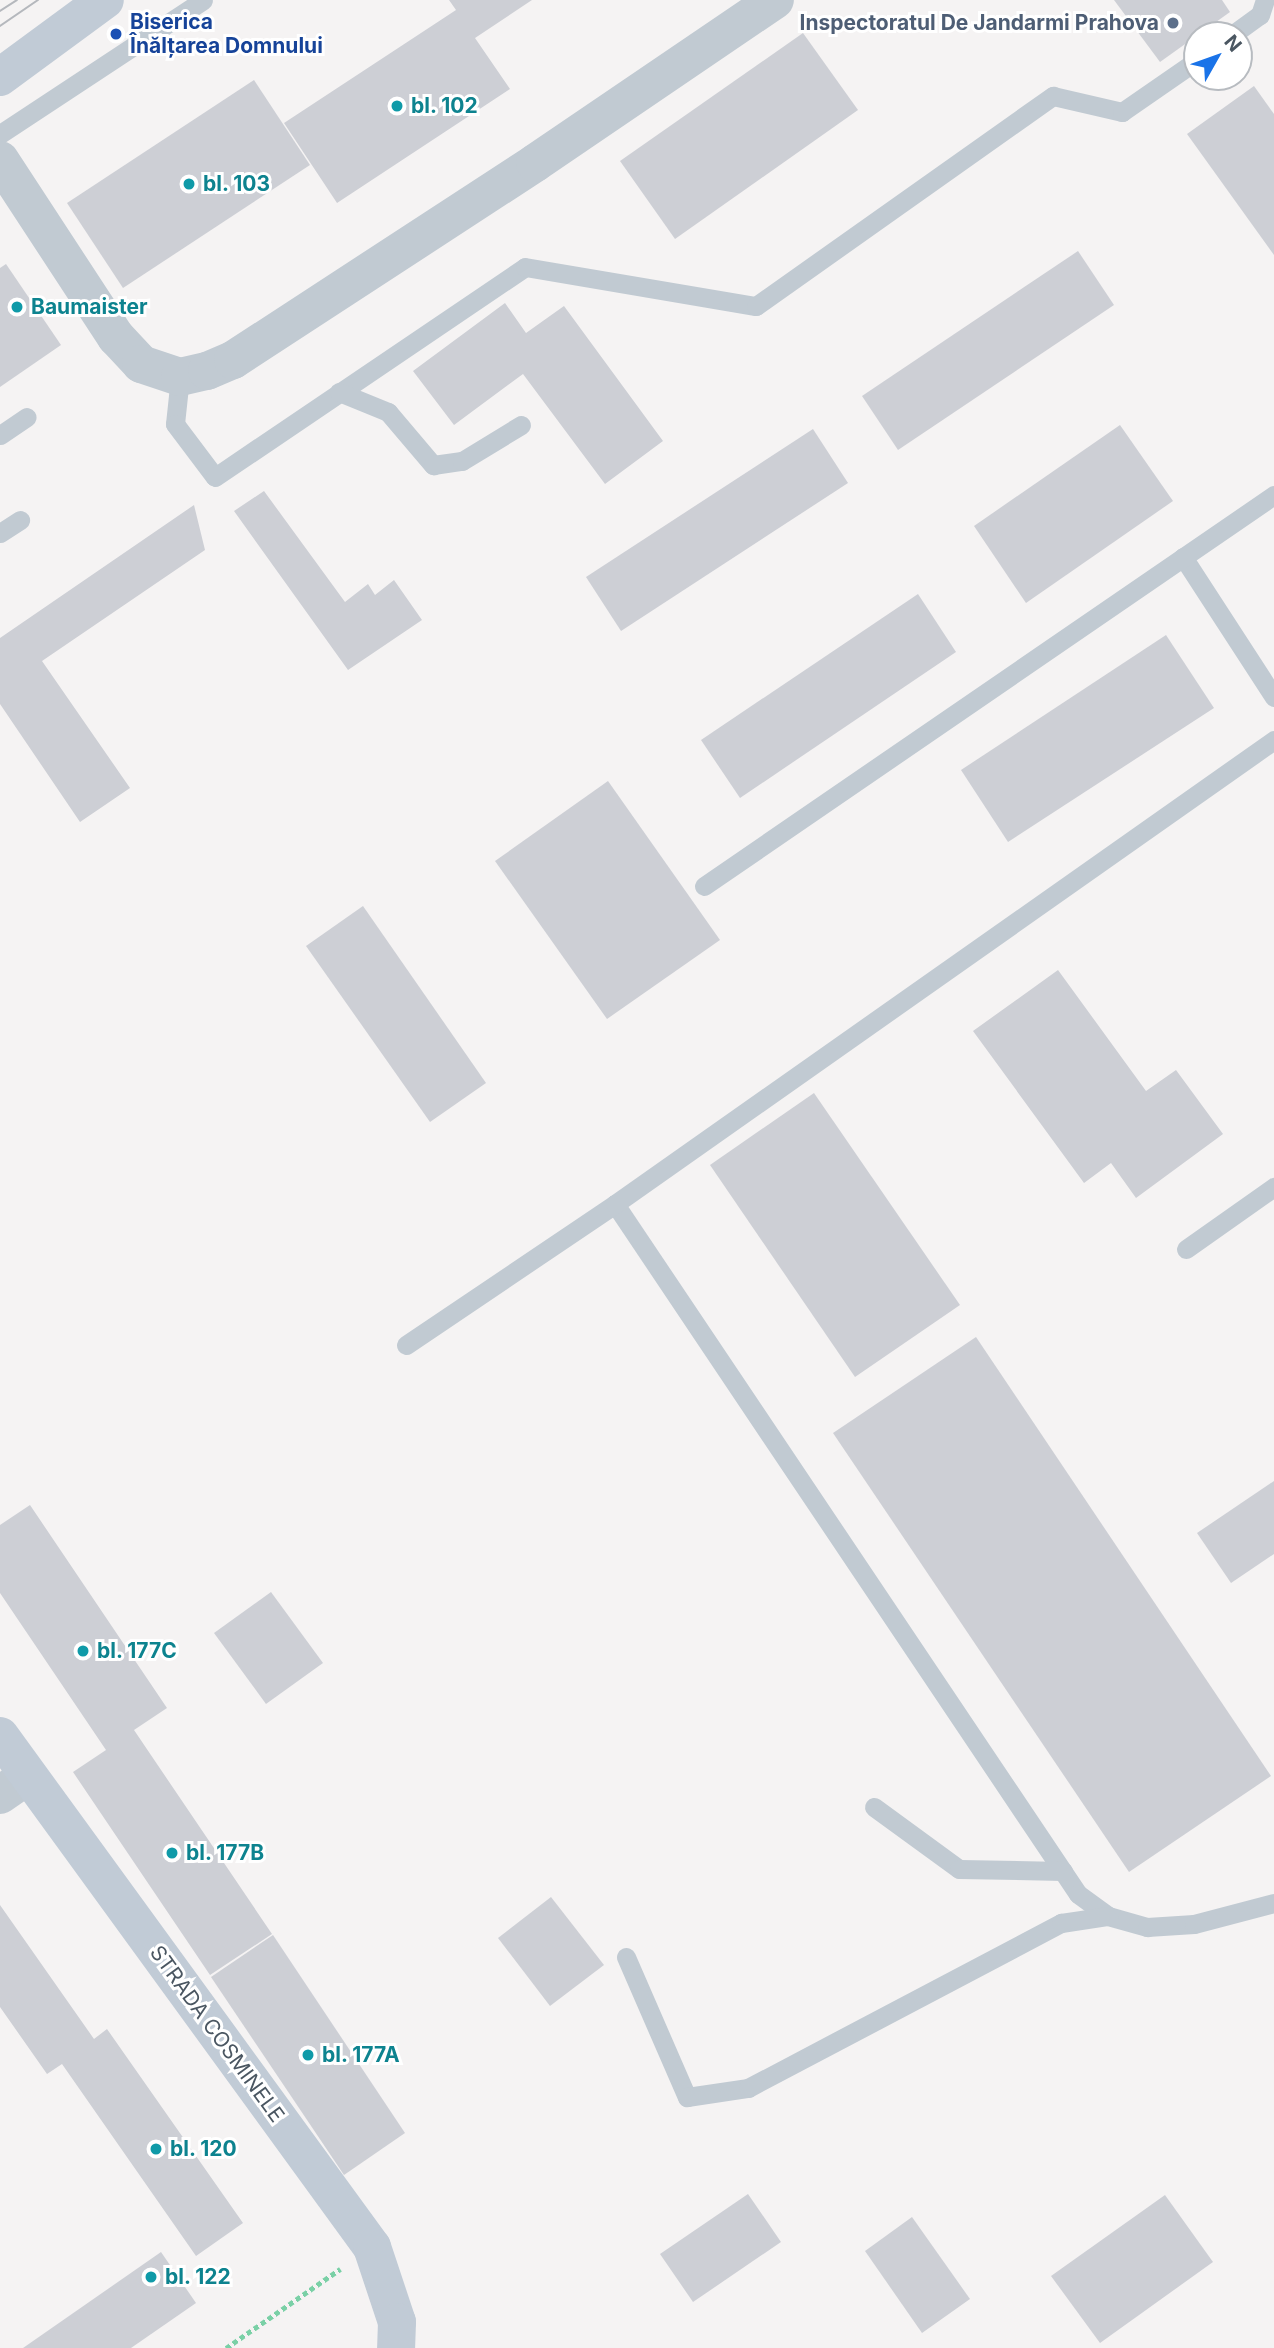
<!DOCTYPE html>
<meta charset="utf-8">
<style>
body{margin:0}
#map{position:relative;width:1274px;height:2348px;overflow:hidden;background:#f5f3f3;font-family:Inter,sans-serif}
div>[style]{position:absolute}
.building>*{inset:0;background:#cdcfd5}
.path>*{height:4.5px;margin-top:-2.25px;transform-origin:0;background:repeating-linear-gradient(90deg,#7ad0a6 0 5px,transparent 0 8.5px)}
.lane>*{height:19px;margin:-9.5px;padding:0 9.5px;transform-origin:9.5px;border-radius:9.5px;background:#c1cad2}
.street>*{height:38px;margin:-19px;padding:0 19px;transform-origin:19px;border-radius:19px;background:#c1cad2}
.secondary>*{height:38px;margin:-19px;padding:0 19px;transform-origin:19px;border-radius:19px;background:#c1cbd6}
.tram>*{height:2px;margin:-1px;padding:0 1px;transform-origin:1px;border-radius:1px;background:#b5b8bd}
.dots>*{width:19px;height:19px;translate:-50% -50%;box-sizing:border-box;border:4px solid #fff;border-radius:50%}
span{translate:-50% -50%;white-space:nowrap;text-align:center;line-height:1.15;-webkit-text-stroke:6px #fff;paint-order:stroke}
.transit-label{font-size:21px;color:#164399;font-weight:700}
.left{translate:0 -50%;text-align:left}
.service-label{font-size:21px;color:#4e5e75;font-weight:700}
.right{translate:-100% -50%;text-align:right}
.culture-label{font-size:21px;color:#0d838f;font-weight:700}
.street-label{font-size:21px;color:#4a5661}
.north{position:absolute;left:1183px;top:21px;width:70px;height:70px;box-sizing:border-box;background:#fff;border:2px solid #b7bbc0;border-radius:50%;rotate:50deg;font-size:19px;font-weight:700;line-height:28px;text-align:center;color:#4a5661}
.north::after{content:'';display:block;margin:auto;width:24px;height:32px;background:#1a73e8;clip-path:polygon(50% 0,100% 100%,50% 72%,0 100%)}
</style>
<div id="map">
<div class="building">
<div style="clip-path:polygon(449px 0,532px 0,475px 38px,510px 89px,337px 203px,284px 123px,456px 10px)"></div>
<div style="clip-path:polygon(1114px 0,1222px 0,1230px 12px,1160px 62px)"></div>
<div style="clip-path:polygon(803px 33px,858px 110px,675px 239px,620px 161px)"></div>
<div style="clip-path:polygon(254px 80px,310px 165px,123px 288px,67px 203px)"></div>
<div style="clip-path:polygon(1254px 86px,1274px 114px,1274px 255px,1187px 134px)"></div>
<div style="clip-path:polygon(1078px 251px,1114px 305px,898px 450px,862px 396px)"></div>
<div style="clip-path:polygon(6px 264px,61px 345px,0 387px,0 268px)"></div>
<div style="clip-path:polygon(505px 303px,526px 333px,564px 306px,663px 441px,605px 484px,523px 374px,454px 425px,413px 371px)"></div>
<div style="clip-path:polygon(1120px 425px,1173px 501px,1026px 603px,974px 526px)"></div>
<div style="clip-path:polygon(813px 429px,848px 483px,621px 631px,586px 577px)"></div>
<div style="clip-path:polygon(264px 491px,345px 602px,368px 584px,375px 595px,394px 580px,422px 620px,348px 670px,234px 511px)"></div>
<div style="clip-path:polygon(194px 505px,205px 550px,42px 661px,130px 788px,80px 822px,0 704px,0 638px)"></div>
<div style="clip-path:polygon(918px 594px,956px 652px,740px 798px,701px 740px)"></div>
<div style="clip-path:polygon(1166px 635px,1214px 708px,1008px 842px,961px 770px)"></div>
<div style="clip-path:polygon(608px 781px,720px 940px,607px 1019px,495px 861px)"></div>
<div style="clip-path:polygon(363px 906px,486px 1083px,430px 1122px,306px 946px)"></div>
<div style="clip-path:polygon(1058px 970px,1146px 1091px,1176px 1070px,1223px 1134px,1136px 1198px,1111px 1163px,1084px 1183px,973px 1031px)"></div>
<div style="clip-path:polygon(814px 1093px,960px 1305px,855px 1377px,710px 1165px)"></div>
<div style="clip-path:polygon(976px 1337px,1271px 1776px,1129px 1872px,833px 1433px)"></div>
<div style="clip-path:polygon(1274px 1481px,1274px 1554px,1231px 1583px,1197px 1533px)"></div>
<div style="clip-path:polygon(30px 1505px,167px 1708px,134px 1730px,272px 1934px,210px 1975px,73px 1772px,106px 1750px,0 1593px,0 1525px)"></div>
<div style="clip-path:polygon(271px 1592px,323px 1663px,266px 1704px,214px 1633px)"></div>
<div style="clip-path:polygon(551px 1897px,604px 1965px,550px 2006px,498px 1938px)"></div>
<div style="clip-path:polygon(0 1905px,94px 2039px,107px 2029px,243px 2223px,196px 2256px,62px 2064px,47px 2074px,0 2007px)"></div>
<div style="clip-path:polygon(273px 1935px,405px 2133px,344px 2175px,211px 1977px)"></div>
<div style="clip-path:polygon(748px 2194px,781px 2242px,693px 2302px,660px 2254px)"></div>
<div style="clip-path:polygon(1165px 2195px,1213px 2262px,1100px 2343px,1051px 2276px)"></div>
<div style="clip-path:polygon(912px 2217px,970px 2299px,922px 2333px,865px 2251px)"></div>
<div style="clip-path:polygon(161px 2252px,196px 2303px,131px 2348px,23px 2348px)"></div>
</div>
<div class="path">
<div style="left:226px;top:2348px;width:139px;rotate:-34.7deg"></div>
</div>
<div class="lane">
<div style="left:1232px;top:35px;width:34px;rotate:-36deg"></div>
<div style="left:1260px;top:15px;width:16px;rotate:-72deg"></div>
<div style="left:0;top:134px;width:243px;rotate:-33.4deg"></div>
<div style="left:180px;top:377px;width:47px;rotate:96.1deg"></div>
<div style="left:175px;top:424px;width:66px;rotate:53deg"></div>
<div style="left:215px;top:477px;width:374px;rotate:-34.1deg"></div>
<div style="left:525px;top:267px;width:234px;rotate:9.6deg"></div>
<div style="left:756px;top:306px;width:364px;rotate:-35.3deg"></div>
<div style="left:1053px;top:96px;width:71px;rotate:13.1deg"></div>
<div style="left:1122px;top:112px;width:91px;rotate:-34.7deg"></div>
<div style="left:339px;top:392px;width:53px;rotate:22.2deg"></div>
<div style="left:388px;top:412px;width:70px;rotate:49.7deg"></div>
<div style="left:433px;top:465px;width:29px;rotate:-8deg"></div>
<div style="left:462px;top:461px;width:69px;rotate:-31.4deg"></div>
<div style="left:0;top:435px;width:32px;rotate:-34deg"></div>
<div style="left:0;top:533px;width:24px;rotate:-33deg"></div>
<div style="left:1183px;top:557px;width:167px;rotate:57deg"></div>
<div style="left:704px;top:886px;width:691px;rotate:-34.45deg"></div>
<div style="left:615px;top:1204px;width:831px;rotate:56.14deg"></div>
<div style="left:1078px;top:1894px;width:37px;rotate:36deg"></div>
<div style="left:1108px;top:1916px;width:41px;rotate:15.8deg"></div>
<div style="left:1147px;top:1927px;width:47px;rotate:-3.7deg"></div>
<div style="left:1194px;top:1924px;width:83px;rotate:-14.7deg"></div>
<div style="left:1186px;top:1249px;width:108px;rotate:-35.2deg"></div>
<div style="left:406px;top:1345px;width:252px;rotate:-34deg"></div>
<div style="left:615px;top:1204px;width:806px;rotate:-35.15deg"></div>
<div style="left:874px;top:1807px;width:105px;rotate:36.1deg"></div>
<div style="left:959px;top:1869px;width:104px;rotate:1.1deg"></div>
<div style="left:626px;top:1957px;width:153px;rotate:66.5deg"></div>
<div style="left:687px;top:2097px;width:62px;rotate:-8.4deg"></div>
<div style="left:748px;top:2088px;width:354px;rotate:-27.8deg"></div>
<div style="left:1061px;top:1923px;width:48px;rotate:-8.5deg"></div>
</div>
<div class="street">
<div style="left:0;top:160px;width:212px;rotate:56.8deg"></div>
<div style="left:116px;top:337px;width:37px;rotate:47deg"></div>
<div style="left:141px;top:364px;width:41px;rotate:18.4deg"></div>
<div style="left:180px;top:377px;width:28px;rotate:-13deg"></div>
<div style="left:207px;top:371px;width:28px;rotate:-23deg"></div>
<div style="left:233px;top:360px;width:361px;rotate:-33.1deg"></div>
<div style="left:535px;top:163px;width:290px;rotate:-34.2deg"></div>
<div style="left:0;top:1795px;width:33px;rotate:-35deg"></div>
</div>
<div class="secondary">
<div style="left:0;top:77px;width:130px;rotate:-36.3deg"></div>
<div style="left:0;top:1736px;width:632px;rotate:53.95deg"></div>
<div style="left:372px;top:2247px;width:79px;rotate:71.6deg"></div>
<div style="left:397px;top:2322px;width:26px;rotate:92deg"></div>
</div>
<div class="tram">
<div style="left:0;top:11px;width:20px;rotate:-33deg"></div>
<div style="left:0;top:26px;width:46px;rotate:-34.4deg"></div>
</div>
<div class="dots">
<div style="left:1173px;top:23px;background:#5c6f8a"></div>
<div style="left:116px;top:34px;background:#1a4fb4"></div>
<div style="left:397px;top:106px;background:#0f9aa8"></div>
<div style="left:189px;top:184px;background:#0f9aa8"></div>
<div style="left:17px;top:307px;background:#0f9aa8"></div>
<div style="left:83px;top:1651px;background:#0f9aa8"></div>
<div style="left:172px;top:1853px;background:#0f9aa8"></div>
<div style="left:308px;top:2055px;background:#0f9aa8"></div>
<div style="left:156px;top:2149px;background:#0f9aa8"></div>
<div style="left:151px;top:2277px;background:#0f9aa8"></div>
</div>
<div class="transit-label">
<span class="left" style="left:130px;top:34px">Biserica<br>Înălțarea Domnului</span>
</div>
<div class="service-label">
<span class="right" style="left:1159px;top:23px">Inspectoratul De Jandarmi Prahova</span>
</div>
<div class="culture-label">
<span class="left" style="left:411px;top:106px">bl. 102</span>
<span class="left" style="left:203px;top:184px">bl. 103</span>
<span class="left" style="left:31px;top:307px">Baumaister</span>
<span class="left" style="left:97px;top:1651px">bl. 177C</span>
<span class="left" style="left:186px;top:1853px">bl. 177B</span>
<span class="left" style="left:322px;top:2055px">bl. 177A</span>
<span class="left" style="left:170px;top:2149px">bl. 120</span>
<span class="left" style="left:165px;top:2277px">bl. 122</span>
</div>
<div class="street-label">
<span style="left:217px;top:2034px;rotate:54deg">STRADA COSMINELE</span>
</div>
<div class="north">N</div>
</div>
